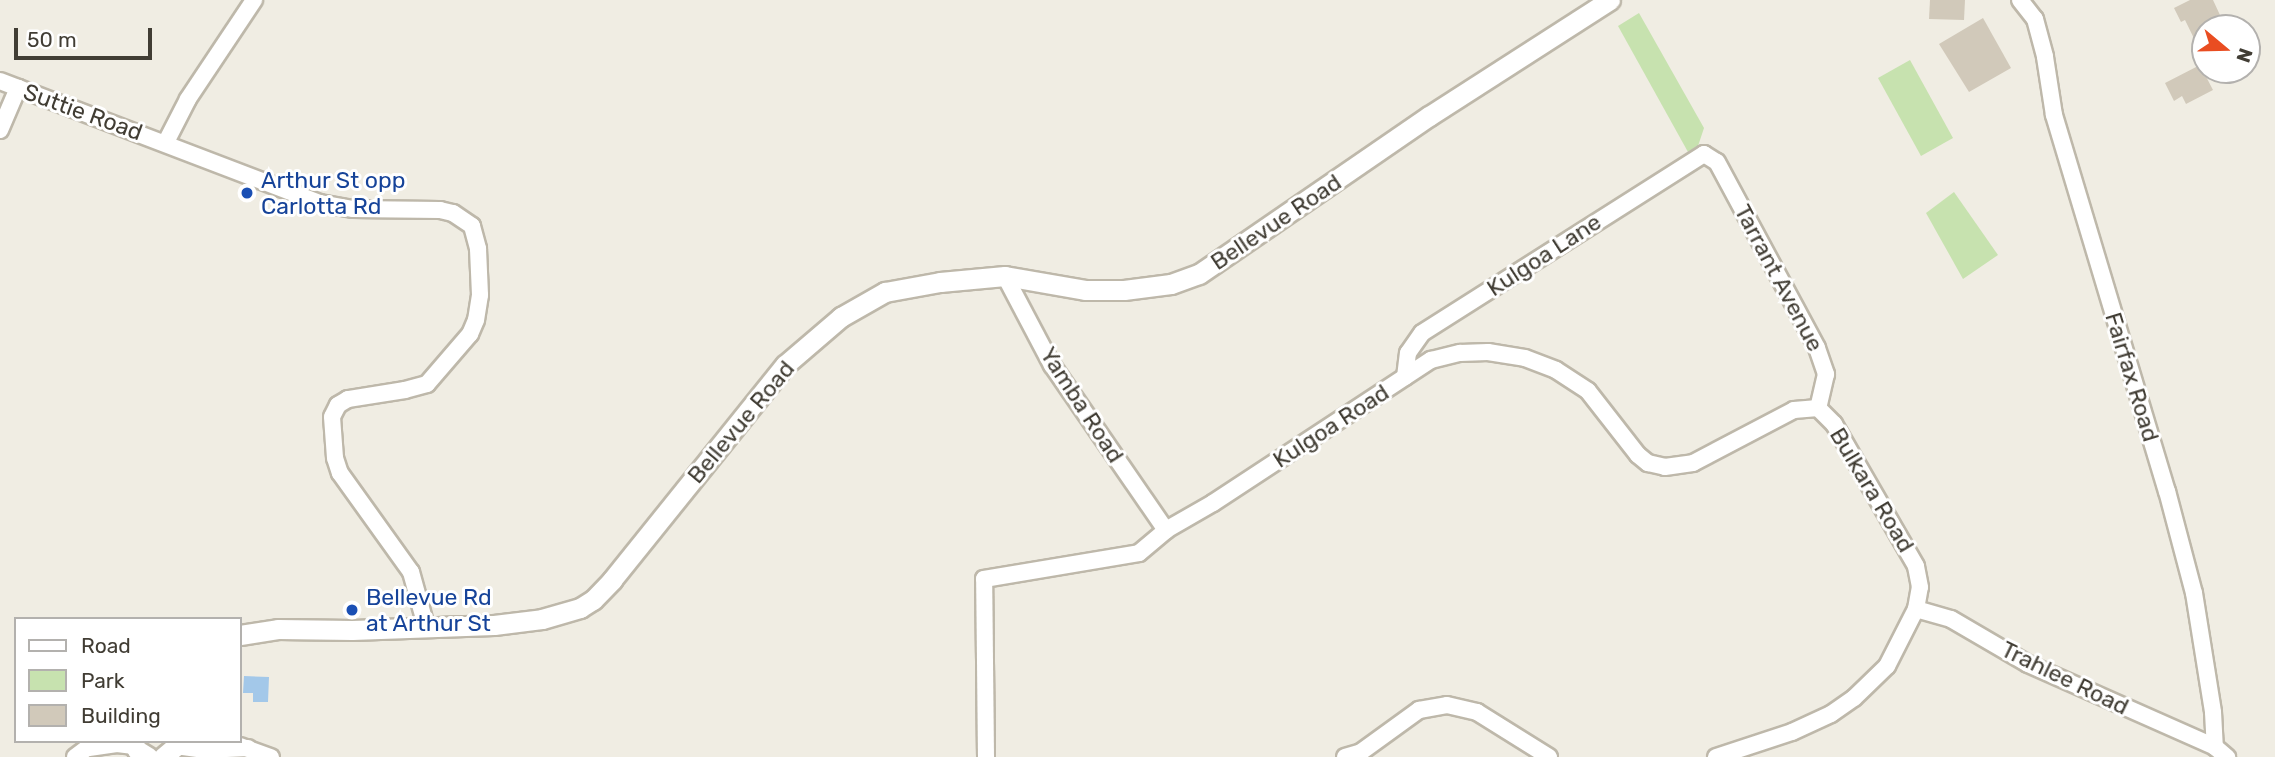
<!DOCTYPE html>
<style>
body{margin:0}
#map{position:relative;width:2275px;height:757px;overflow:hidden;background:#f0ede3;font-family:Rubik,sans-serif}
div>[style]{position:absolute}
.green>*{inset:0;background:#c7e2af}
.water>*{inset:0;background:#a3c8e9}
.building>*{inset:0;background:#d1c9ba}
.roads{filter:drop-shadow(2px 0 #beb8aa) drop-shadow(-2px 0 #beb8aa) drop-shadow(0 2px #beb8aa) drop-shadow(0 -2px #beb8aa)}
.minor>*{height:16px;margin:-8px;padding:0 8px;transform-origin:8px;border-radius:8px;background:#fff}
.tertiary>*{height:19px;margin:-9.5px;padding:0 9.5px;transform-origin:9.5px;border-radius:9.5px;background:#fff}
.dots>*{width:19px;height:19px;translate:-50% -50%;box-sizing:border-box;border:4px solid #fff;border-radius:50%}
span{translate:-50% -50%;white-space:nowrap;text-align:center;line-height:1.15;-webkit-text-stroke:6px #fff;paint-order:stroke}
.street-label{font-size:23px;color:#413d34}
.transit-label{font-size:23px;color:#164399}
.left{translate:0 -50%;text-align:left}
.legend{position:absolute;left:14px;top:617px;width:228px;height:126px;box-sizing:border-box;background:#fff;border:2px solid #b3b1ae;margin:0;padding:9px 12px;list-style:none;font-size:21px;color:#413d34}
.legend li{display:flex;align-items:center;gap:14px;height:35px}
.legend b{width:35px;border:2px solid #b3b1ae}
.north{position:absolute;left:2191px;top:14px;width:70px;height:70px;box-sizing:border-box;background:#fff;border:2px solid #b3b1ae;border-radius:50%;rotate:109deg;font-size:19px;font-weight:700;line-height:28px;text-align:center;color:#413d34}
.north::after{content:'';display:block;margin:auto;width:24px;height:32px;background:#e94d21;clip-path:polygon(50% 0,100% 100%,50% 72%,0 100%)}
.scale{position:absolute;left:14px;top:28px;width:138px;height:32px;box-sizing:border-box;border:4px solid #413d34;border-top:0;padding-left:9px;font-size:21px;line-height:24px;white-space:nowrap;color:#413d34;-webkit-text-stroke:5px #fff;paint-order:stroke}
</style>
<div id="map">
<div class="green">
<div style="clip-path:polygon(1639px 13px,1704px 128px,1698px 146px,1688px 152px,1618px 26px)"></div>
<div style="clip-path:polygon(1910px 60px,1953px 138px,1921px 156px,1878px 78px)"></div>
<div style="clip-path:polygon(1954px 192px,1998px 255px,1963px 279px,1926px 213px)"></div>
</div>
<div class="water">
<div style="clip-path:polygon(244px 676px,269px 677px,268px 702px,253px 702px,253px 693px,243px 693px)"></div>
</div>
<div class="building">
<div style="clip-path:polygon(1930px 0,1965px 0,1964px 20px,1929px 19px)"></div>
<div style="clip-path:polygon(2190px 0,2213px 0,2226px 28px,2205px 28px,2205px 61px,2185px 20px,2181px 22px,2174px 8px)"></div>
<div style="clip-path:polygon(1983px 18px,2011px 68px,1969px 92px,1939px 44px)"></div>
<div style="clip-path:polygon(2200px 65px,2213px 90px,2186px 104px,2182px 96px,2174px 101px,2165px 83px)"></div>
</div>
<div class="roads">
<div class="minor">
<div style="left:2020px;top:0;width:24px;rotate:52deg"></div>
<div style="left:2035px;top:19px;width:39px;rotate:75deg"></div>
<div style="left:2045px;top:57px;width:59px;rotate:81.2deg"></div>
<div style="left:2054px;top:115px;width:393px;rotate:73.3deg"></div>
<div style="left:2167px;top:491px;width:106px;rotate:75.2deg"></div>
<div style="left:2194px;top:593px;width:121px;rotate:80.9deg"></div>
<div style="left:2213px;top:712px;width:35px;rotate:87deg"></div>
<div style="left:0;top:81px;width:342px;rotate:20.9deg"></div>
<div style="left:319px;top:203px;width:35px;rotate:10deg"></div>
<div style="left:353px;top:209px;width:87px;rotate:0.7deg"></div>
<div style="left:440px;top:210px;width:13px;rotate:13deg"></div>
<div style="left:453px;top:213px;width:23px;rotate:34deg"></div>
<div style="left:472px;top:226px;width:24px;rotate:75deg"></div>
<div style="left:478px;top:249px;width:46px;rotate:87.5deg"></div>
<div style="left:480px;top:295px;width:25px;rotate:99deg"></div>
<div style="left:476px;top:320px;width:15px;rotate:113deg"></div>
<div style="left:470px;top:334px;width:66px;rotate:130.7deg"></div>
<div style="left:427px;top:384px;width:23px;rotate:165deg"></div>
<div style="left:405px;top:390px;width:58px;rotate:171deg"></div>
<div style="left:348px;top:399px;width:12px;rotate:149deg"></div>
<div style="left:338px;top:405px;width:13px;rotate:117deg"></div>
<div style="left:332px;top:417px;width:41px;rotate:85.8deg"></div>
<div style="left:335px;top:458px;width:16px;rotate:72deg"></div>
<div style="left:340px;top:473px;width:122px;rotate:54.4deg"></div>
<div style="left:411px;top:572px;width:56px;rotate:74.5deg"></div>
<div style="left:0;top:130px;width:46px;rotate:-66.8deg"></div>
<div style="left:166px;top:142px;width:48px;rotate:-62.9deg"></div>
<div style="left:188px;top:99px;width:119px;rotate:-56.3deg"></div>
<div style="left:1005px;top:276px;width:101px;rotate:62.2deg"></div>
<div style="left:1052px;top:365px;width:201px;rotate:55.4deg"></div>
<div style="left:1405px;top:377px;width:24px;rotate:-83deg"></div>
<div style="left:1408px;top:353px;width:24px;rotate:-55deg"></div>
<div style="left:1422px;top:333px;width:334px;rotate:-32.4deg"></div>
<div style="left:1704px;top:154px;width:15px;rotate:32deg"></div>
<div style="left:1717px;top:162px;width:211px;rotate:61.7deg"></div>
<div style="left:1817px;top:348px;width:28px;rotate:71deg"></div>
<div style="left:1826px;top:374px;width:35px;rotate:103deg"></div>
<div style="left:1916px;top:609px;width:36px;rotate:16deg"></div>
<div style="left:1951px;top:619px;width:89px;rotate:30.3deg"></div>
<div style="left:2028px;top:664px;width:205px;rotate:23.9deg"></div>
<div style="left:2215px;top:747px;width:16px;rotate:40deg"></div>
<div style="left:176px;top:746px;width:29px;rotate:8deg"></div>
<div style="left:205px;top:750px;width:43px;rotate:-2.7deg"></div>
<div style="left:240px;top:746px;width:33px;rotate:20deg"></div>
<div style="left:89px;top:748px;width:28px;rotate:-8deg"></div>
<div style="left:117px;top:744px;width:17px;rotate:7deg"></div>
<div style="left:75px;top:757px;width:26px;rotate:-37deg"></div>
<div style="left:986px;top:757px;width:178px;rotate:-90.6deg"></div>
<div style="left:984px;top:579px;width:157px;rotate:-9.5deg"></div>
<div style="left:1139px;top:553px;width:35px;rotate:-40deg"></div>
<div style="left:1166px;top:530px;width:54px;rotate:-29.9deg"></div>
<div style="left:1213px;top:503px;width:261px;rotate:-33.3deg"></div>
<div style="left:1431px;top:360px;width:30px;rotate:-14deg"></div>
<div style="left:1460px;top:353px;width:28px;rotate:-2deg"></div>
<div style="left:1488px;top:352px;width:37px;rotate:9deg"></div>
<div style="left:1525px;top:358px;width:33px;rotate:21deg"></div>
<div style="left:1556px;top:370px;width:38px;rotate:33deg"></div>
<div style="left:1588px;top:391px;width:81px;rotate:52deg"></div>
<div style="left:1638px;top:455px;width:13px;rotate:39deg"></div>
<div style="left:1648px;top:463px;width:17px;rotate:13deg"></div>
<div style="left:1665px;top:467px;width:28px;rotate:-8deg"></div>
<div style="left:1693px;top:463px;width:114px;rotate:-27.7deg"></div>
<div style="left:1794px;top:410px;width:24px;rotate:-5deg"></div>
<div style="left:1345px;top:757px;width:17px;rotate:-17deg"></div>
<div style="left:1361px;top:752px;width:72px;rotate:-35.9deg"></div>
<div style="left:1419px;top:710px;width:28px;rotate:-10deg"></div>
<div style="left:1447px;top:705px;width:31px;rotate:13deg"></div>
<div style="left:1477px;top:712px;width:85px;rotate:32deg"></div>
<div style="left:1716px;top:757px;width:80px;rotate:-18.2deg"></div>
<div style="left:1792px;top:732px;width:43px;rotate:-24.8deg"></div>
<div style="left:1831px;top:714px;width:28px;rotate:-35deg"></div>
<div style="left:1854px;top:698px;width:46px;rotate:-44.1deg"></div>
<div style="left:1887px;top:666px;width:64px;rotate:-63deg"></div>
<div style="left:1916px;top:609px;width:22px;rotate:-80deg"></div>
<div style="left:1920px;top:587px;width:21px;rotate:-101deg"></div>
<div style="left:1916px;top:566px;width:164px;rotate:-120deg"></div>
<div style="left:1834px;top:424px;width:23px;rotate:-135deg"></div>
</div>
<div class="tertiary">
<div style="left:240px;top:635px;width:38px;rotate:-9deg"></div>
<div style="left:278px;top:629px;width:74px;rotate:0.8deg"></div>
<div style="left:352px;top:630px;width:142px;rotate:-2deg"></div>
<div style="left:494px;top:625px;width:48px;rotate:-7.1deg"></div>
<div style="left:542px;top:619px;width:40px;rotate:-16deg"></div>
<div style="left:580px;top:608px;width:15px;rotate:-32deg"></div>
<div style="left:593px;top:600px;width:28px;rotate:-46deg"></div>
<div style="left:612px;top:580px;width:276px;rotate:-51.2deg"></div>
<div style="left:785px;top:365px;width:74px;rotate:-40.6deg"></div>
<div style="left:841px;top:317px;width:51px;rotate:-29.6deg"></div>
<div style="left:885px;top:292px;width:56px;rotate:-10.3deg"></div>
<div style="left:940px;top:282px;width:65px;rotate:-5.3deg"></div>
<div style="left:1005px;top:276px;width:81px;rotate:9.9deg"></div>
<div style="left:1085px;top:290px;width:39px"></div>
<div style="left:1124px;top:290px;width:47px;rotate:-7.3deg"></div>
<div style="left:1171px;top:284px;width:30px;rotate:-20deg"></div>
<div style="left:1199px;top:274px;width:279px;rotate:-34.5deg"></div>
<div style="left:1429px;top:116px;width:215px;rotate:-32.7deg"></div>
<div style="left:132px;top:741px;width:10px;rotate:61deg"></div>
<div style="left:137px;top:750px;width:13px;rotate:32deg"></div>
<div style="left:163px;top:757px;width:17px;rotate:-40deg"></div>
<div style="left:176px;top:746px;width:5px;rotate:-79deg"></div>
</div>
</div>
<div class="dots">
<div style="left:247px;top:193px;background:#1a4fb4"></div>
<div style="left:352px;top:610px;background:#1a4fb4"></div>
</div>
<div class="street-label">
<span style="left:83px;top:112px;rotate:20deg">Suttie Road</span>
<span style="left:1276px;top:222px;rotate:-34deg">Bellevue Road</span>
<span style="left:1544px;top:255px;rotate:-33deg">Kulgoa Lane</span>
<span style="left:1779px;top:278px;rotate:62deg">Tarrant Avenue</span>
<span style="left:2132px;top:377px;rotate:73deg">Fairfax Road</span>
<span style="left:1082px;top:405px;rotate:57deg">Yamba Road</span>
<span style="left:741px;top:422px;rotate:-50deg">Bellevue Road</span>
<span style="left:1331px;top:426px;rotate:-33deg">Kulgoa Road</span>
<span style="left:1872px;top:490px;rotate:59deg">Bulkara Road</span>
<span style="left:2065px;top:678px;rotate:26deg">Trahlee Road</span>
</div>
<div class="transit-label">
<span class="left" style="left:261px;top:193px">Arthur St opp<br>Carlotta Rd</span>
<span class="left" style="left:366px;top:610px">Bellevue Rd<br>at Arthur St</span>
</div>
<ul class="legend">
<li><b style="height:9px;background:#fff"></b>Road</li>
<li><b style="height:19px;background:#c7e2af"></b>Park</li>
<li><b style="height:19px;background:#d1c9ba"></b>Building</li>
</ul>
<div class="north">N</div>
<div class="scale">50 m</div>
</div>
